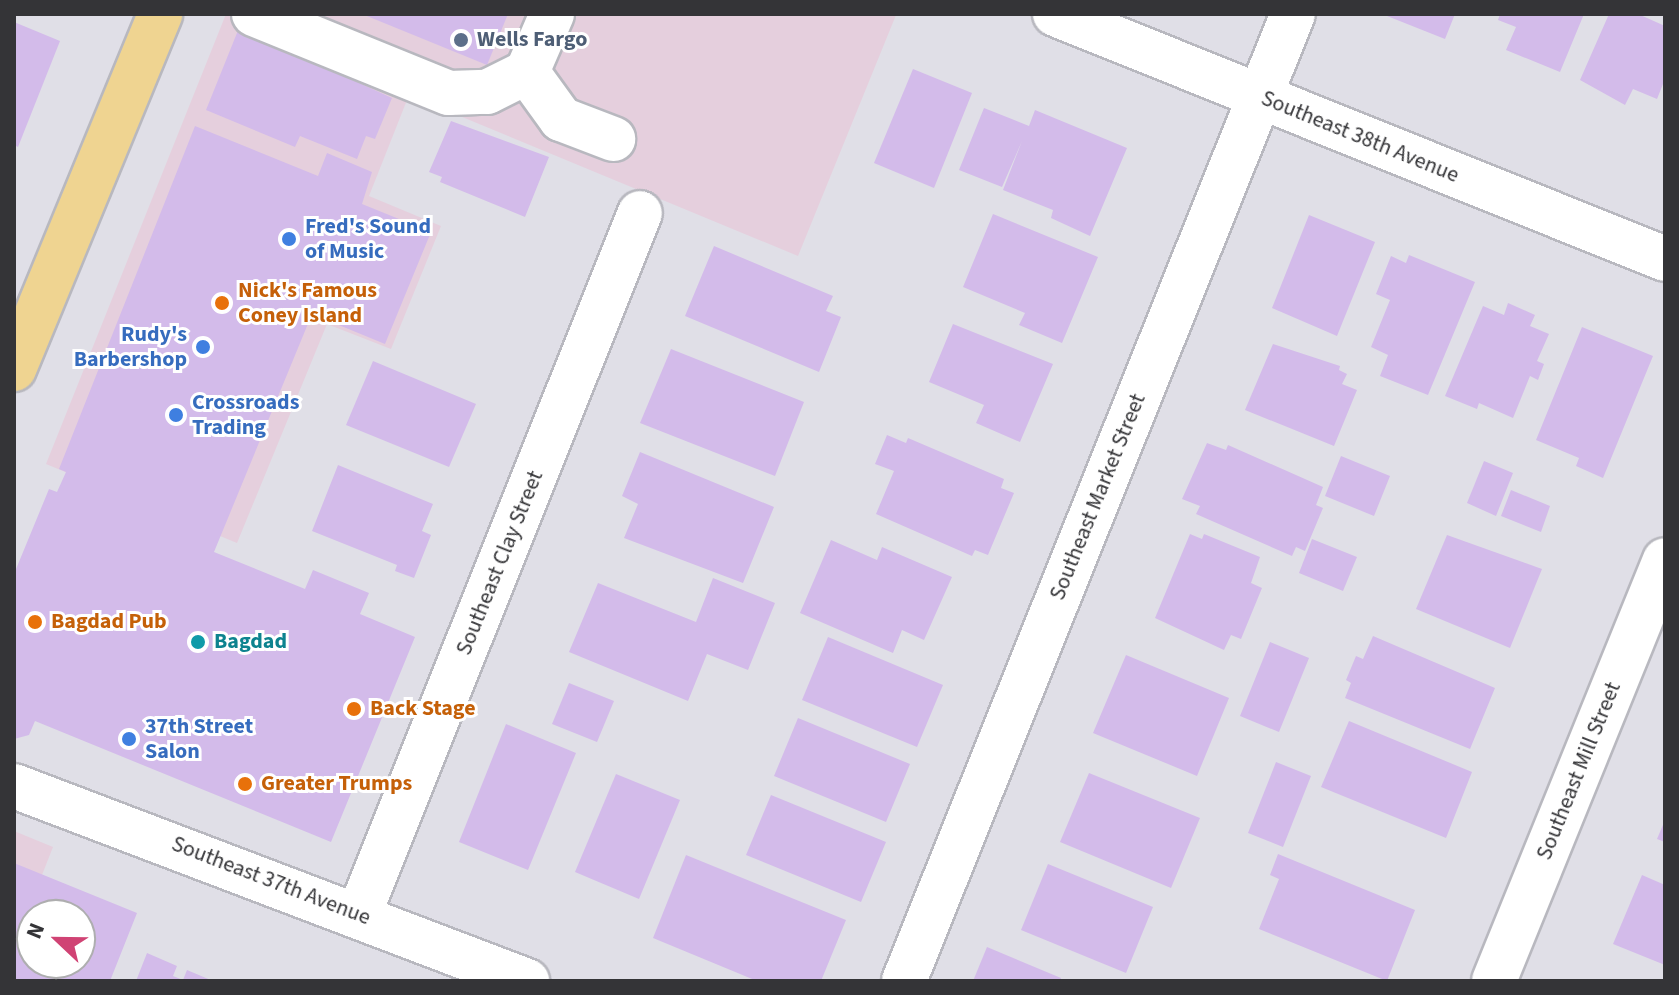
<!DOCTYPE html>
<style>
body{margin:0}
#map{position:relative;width:1679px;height:995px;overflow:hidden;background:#e0dfe7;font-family:"Source Sans 3",sans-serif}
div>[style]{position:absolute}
.commercial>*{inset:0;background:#e5cfdd}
.building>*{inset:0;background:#d3bbea}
.roads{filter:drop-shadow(2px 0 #b8b8bf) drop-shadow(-2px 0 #b8b8bf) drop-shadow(0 2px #b8b8bf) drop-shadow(0 -2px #b8b8bf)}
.minor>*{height:44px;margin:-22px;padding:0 22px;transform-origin:22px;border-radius:22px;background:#fff}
.major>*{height:44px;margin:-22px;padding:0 22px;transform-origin:22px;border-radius:22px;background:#efd491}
.dots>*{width:22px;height:22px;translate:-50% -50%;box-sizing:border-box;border:4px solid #fff;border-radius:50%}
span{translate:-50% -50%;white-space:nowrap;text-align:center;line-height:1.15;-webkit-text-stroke:6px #fff;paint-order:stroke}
.service-label{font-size:22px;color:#4e5e75;font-weight:700}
.left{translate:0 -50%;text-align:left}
.street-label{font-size:22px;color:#343437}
.shop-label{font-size:22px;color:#366cbe;font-weight:700}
.right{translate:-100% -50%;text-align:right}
.food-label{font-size:22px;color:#c56008;font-weight:700}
.culture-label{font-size:22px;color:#0d838f;font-weight:700}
.frame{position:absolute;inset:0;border:16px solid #343437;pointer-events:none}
.north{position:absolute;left:16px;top:899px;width:80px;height:80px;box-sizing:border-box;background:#fff;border:2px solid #aeaeaf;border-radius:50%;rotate:292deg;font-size:22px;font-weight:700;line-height:32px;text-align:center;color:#343437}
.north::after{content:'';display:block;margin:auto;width:28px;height:36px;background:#d04374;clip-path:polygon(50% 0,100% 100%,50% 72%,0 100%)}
</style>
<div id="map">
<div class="commercial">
<div style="clip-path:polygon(226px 14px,895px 14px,896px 15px,798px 256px,409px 95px,369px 196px,441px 226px,391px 349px,327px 324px,237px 543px,46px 464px)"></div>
<div style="clip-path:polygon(14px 831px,53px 847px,14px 946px)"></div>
</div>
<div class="building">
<div style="clip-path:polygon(362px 14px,508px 14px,487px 65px)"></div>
<div style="clip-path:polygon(1382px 14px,1455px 14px,1445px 39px)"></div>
<div style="clip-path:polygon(1500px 14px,1584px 14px,1560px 72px,1506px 50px,1516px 27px,1498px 20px)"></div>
<div style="clip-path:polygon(1609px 14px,1638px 14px,1665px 26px,1665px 79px,1657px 99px,1633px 89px,1625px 105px,1580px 80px)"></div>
<div style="clip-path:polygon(14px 22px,60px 41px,18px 147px,14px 145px)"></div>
<div style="clip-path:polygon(239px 28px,392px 98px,375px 139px,366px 136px,357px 159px,300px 136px,295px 147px,206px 110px)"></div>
<div style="clip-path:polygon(913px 69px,972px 93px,934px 188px,874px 163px)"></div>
<div style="clip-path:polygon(984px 108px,1029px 126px,1035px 110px,1127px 148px,1090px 236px,1051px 218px,1053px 210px,1003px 190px,1022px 141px,1002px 187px,959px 170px)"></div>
<div style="clip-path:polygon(451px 121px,549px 157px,525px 217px,440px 182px,442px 177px,429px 172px)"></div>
<div style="clip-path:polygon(195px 126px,318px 176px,327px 153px,372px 172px,362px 204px,431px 232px,385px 344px,312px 314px,214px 552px,305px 589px,313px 570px,369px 593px,360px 614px,415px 637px,331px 842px,35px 721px,29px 735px,14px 739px,14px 574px,49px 489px,57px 492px,66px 472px,59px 469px)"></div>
<div style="clip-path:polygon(993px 214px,1098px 257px,1062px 343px,1019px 325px,1025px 313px,963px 287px)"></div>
<div style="clip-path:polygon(1309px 215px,1375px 242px,1337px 336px,1272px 308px)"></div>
<div style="clip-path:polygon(714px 246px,833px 296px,826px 311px,841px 317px,819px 372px,685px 316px)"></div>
<div style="clip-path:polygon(1409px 255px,1475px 282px,1428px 395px,1380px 376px,1388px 355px,1371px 347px,1390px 300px,1376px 294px,1391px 256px,1406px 263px)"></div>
<div style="clip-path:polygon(1508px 303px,1535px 315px,1530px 326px,1549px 334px,1537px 361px,1544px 364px,1538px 380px,1530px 376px,1513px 418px,1479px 403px,1477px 409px,1445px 396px,1483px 306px,1504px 315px)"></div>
<div style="clip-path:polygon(953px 324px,1053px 364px,1020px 442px,976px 423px,984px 405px,929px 382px)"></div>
<div style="clip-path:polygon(1582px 327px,1653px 356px,1603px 478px,1576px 466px,1579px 458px,1536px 440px)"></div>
<div style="clip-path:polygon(1273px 344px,1340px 366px,1339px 370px,1347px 374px,1342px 384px,1357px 390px,1334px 446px,1245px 410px)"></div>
<div style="clip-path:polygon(671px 349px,804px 402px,775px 476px,640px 423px)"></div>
<div style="clip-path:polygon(373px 361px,476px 404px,449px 467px,346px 425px)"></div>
<div style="clip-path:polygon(887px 435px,906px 443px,908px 438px,1004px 479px,1001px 488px,1014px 493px,988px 555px,975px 550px,972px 556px,876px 514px,894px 471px,875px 464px)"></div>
<div style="clip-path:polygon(1207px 443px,1226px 450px,1228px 445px,1323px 487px,1316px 505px,1323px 508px,1305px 551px,1296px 547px,1292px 556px,1196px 514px,1200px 506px,1182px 499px)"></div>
<div style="clip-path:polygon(640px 452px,774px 507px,743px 583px,624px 538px,638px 504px,622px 496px)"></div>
<div style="clip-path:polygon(1341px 456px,1390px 476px,1374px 516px,1325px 496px)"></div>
<div style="clip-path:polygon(1484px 461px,1513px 473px,1496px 516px,1467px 503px)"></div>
<div style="clip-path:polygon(338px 465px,433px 504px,422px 531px,431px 535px,414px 578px,395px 571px,397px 565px,312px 531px)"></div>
<div style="clip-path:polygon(1511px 490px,1550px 506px,1541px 532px,1501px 516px)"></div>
<div style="clip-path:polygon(1190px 534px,1202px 539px,1204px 534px,1260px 557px,1251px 583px,1262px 588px,1241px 639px,1231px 635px,1224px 650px,1155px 618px)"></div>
<div style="clip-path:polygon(1447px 535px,1542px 569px,1510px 648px,1416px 609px)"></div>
<div style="clip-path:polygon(1312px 539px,1357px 557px,1343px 591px,1299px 573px)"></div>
<div style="clip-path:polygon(831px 540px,877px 560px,882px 547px,952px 577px,924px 640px,902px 630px,893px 653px,800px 613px)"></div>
<div style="clip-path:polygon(713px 578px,775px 603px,748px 670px,707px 654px,688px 701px,569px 652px,598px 583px,696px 622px)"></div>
<div style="clip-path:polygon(1373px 636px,1495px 688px,1470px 749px,1345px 698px,1351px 683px,1346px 680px,1356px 656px,1363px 659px)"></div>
<div style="clip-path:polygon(828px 637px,943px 685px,917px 747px,802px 700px)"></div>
<div style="clip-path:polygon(1270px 642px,1309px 658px,1279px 732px,1240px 716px)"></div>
<div style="clip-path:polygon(1126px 655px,1229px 698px,1197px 776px,1093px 733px)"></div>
<div style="clip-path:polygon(569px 683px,614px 701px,597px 742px,552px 724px)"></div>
<div style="clip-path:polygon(798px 718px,910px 764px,886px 822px,774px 776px)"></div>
<div style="clip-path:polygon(1349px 721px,1472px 772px,1446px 838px,1321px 787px)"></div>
<div style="clip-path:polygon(506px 724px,576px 753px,528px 870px,459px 842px)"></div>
<div style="clip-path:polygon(1276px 762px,1311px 776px,1283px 847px,1248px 833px)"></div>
<div style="clip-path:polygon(1089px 773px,1200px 818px,1171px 888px,1060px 842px)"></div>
<div style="clip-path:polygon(616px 774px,680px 800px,639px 899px,575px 872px)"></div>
<div style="clip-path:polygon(771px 795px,886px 842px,861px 902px,746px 855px)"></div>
<div style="clip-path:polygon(1665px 820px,1665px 842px,1657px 839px)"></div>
<div style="clip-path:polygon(1278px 854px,1415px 910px,1387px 981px,1259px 929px,1279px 879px,1270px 875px)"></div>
<div style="clip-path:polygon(686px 855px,846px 920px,821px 981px,757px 981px,653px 938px)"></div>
<div style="clip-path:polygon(evenodd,14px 863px,137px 913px,110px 981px,14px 981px,14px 863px,32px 915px,80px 915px,80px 963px,32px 963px,32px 915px)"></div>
<div style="clip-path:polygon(1048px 864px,1153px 907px,1126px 973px,1021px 930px)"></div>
<div style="clip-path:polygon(1642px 875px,1665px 885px,1665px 965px,1613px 944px)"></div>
<div style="clip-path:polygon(987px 947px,1061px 978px,1060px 981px,973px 981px)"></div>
<div style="clip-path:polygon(147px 953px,177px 966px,173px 976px,183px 980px,187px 970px,213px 981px,136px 981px)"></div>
</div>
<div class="roads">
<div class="minor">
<div style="left:254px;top:14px;width:210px;rotate:22.1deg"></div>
<div style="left:449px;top:93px;width:38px;rotate:-2deg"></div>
<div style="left:487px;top:92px;width:45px;rotate:-26.6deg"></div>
<div style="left:552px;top:14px;width:63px;rotate:113.3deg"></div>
<div style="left:527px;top:72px;width:58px;rotate:54.1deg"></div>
<div style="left:561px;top:119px;width:56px;rotate:21deg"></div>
<div style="left:1055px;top:14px;width:657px;rotate:21.88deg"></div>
<div style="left:14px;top:786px;width:549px;rotate:20.81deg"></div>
<div style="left:359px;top:914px;width:755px;rotate:-68.16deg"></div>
<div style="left:904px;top:981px;width:1042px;rotate:-68.09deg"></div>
<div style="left:1494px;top:981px;width:454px;rotate:-67.9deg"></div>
</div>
<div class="major">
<div style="left:14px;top:369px;width:384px;rotate:-67.6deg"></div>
</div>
</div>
<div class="dots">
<div style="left:461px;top:40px;background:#5c6f8a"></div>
<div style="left:289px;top:239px;background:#3f7fe0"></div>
<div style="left:222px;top:303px;background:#e8710a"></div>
<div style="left:203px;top:347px;background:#3f7fe0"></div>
<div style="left:176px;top:415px;background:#3f7fe0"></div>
<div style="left:35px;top:622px;background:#e8710a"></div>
<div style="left:198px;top:642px;background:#0f9aa8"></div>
<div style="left:354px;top:709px;background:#e8710a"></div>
<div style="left:129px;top:739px;background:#3f7fe0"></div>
<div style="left:245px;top:784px;background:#e8710a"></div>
</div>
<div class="service-label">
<span class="left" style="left:477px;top:40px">Wells Fargo</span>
</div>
<div class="street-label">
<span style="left:1360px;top:137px;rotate:22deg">Southeast 38th Avenue</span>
<span style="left:1098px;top:497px;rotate:-68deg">Southeast Market Street</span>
<span style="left:500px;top:563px;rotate:-68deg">Southeast Clay Street</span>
<span style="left:1579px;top:771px;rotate:-68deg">Southeast Mill Street</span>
<span style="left:271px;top:881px;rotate:21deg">Southeast 37th Avenue</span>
</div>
<div class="shop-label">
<span class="left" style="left:305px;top:239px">Fred's Sound<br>of Music</span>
<span class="right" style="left:187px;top:347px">Rudy's<br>Barbershop</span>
<span class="left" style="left:192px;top:415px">Crossroads<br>Trading</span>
<span class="left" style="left:145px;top:739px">37th Street<br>Salon</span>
</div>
<div class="food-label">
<span class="left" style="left:238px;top:303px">Nick's Famous<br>Coney Island</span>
<span class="left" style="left:51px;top:622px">Bagdad Pub</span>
<span class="left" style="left:370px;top:709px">Back Stage</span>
<span class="left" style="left:261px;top:784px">Greater Trumps</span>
</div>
<div class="culture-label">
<span class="left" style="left:214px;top:642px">Bagdad</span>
</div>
<div class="frame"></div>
<div class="north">N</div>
</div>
